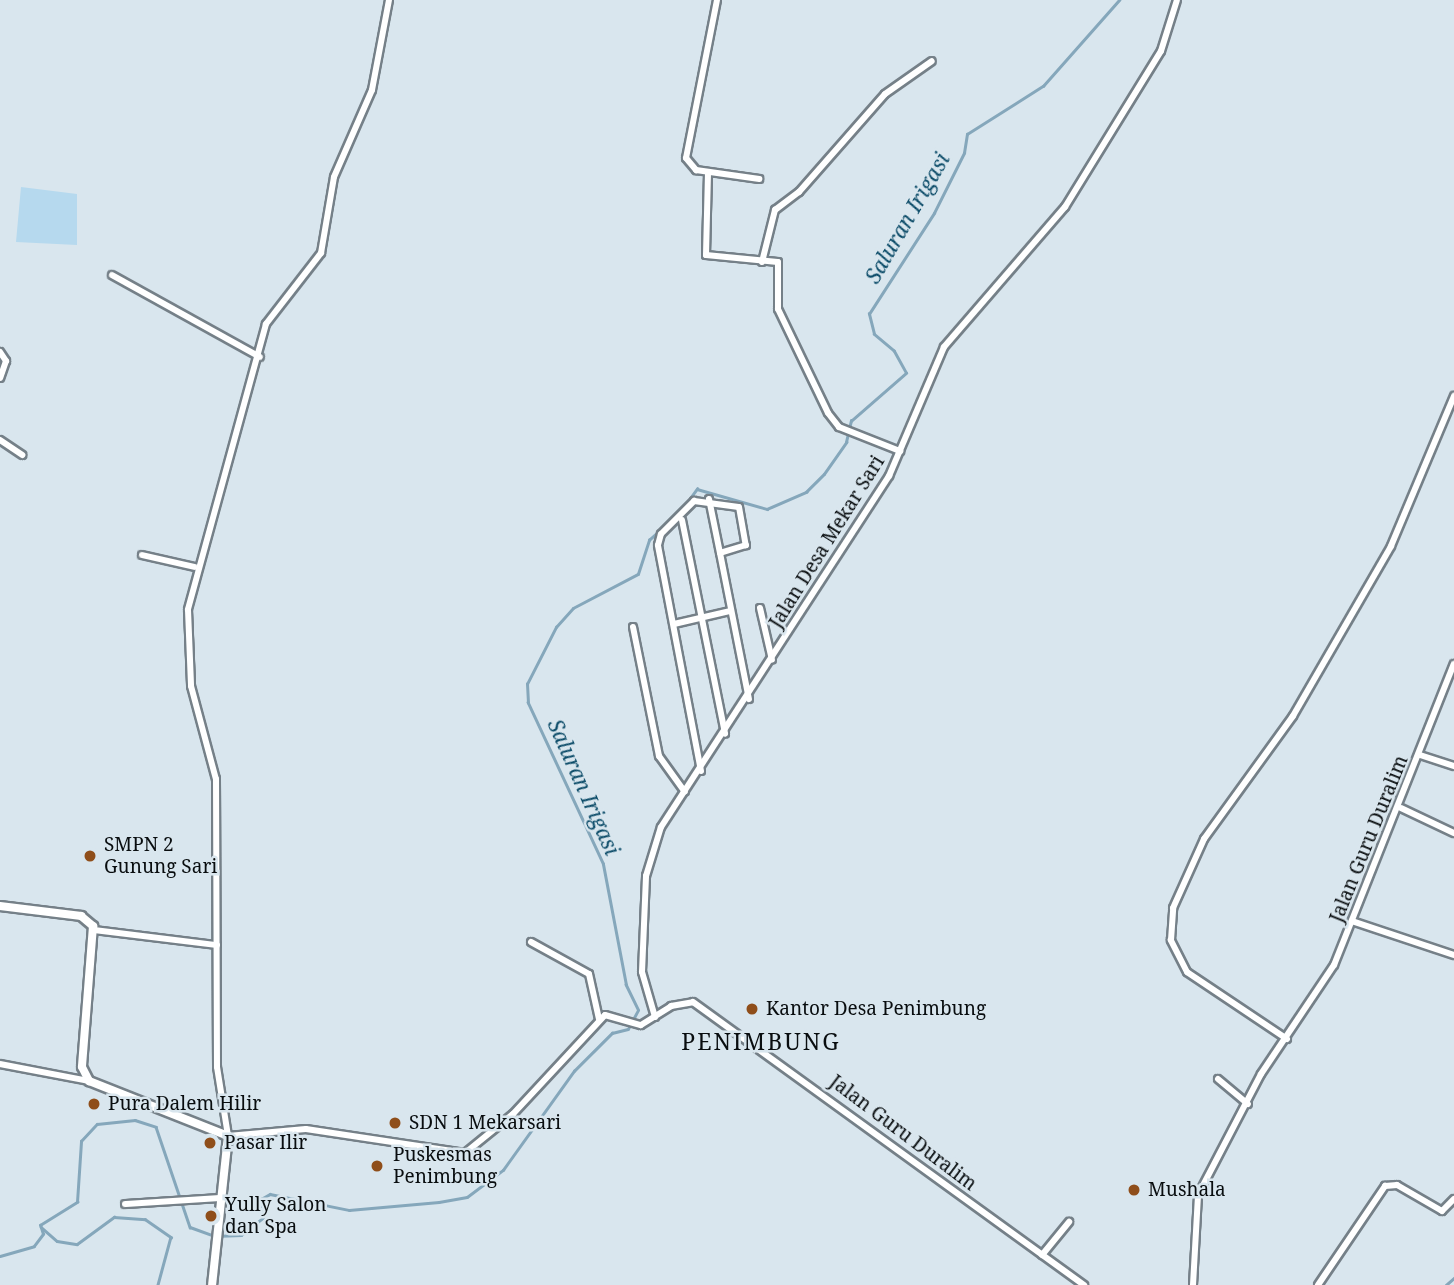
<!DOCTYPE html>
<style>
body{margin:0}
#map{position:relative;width:1454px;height:1285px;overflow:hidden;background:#d9e6ee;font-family:"Noto Serif",serif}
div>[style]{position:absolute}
.green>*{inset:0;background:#b6d9ee}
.stream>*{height:2.5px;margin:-1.25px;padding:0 1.25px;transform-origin:1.25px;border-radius:1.25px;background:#85a7bb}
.roads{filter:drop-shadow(2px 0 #758088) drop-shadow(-2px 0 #758088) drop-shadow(0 2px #758088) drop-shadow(0 -2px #758088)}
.minor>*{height:6px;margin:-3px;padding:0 3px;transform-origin:3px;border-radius:3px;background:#fff}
.tertiary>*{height:8px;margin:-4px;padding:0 4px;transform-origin:4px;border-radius:4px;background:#fff}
.dots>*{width:19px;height:19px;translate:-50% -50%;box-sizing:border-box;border:4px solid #d9e6ee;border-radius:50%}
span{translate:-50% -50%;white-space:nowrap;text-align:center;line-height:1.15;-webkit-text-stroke:5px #d9e6ee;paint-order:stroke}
.street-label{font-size:19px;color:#090d0f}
.poi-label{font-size:19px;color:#090d0f}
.left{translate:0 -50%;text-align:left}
.water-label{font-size:21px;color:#0b4b68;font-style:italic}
.quarter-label{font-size:23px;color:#090d0f;letter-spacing:2px}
</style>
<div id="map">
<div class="green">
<div style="clip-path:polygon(21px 187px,77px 194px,77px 245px,16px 242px)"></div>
</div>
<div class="stream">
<div style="left:680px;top:512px;width:29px;rotate:-54deg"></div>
<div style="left:697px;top:489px;width:73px;rotate:15.9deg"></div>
<div style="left:767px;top:509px;width:43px;rotate:-23.6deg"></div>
<div style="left:806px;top:492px;width:25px;rotate:-45deg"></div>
<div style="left:824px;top:474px;width:39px;rotate:-55deg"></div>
<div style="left:846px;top:442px;width:22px;rotate:-77deg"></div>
<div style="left:851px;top:421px;width:73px;rotate:-41.1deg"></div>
<div style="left:906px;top:373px;width:25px;rotate:-119deg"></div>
<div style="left:894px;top:351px;width:26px;rotate:-140deg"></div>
<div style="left:874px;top:334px;width:21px;rotate:-104deg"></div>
<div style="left:869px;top:314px;width:120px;rotate:-57.2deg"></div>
<div style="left:934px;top:213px;width:67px;rotate:-63.4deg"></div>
<div style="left:964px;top:153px;width:19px;rotate:-81deg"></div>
<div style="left:967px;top:134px;width:90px;rotate:-32.3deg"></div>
<div style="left:1043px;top:86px;width:115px;rotate:-48.5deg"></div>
<div style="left:41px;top:1227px;width:21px;rotate:41deg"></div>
<div style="left:57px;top:1241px;width:20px;rotate:9deg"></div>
<div style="left:77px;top:1244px;width:46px;rotate:-36.1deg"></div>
<div style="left:114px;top:1217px;width:31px;rotate:4deg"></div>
<div style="left:145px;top:1219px;width:32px;rotate:35deg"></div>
<div style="left:171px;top:1237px;width:50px;rotate:105.2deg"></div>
<div style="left:0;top:1256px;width:35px;rotate:-16deg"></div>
<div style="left:34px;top:1246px;width:15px;rotate:-53deg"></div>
<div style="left:43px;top:1234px;width:9px;rotate:-108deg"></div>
<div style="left:40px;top:1225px;width:44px;rotate:-31.9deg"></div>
<div style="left:77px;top:1202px;width:61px;rotate:-86.2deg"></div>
<div style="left:81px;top:1141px;width:23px;rotate:-47deg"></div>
<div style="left:97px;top:1124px;width:38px;rotate:-6deg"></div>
<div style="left:135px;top:1120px;width:22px;rotate:18deg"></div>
<div style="left:156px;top:1127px;width:106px;rotate:71.2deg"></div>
<div style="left:190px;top:1227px;width:27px;rotate:20deg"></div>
<div style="left:215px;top:1236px;width:26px;rotate:-2deg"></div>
<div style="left:241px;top:1235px;width:28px;rotate:-38deg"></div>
<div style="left:263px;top:1218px;width:19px;rotate:-96deg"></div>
<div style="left:261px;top:1199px;width:10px;rotate:-29deg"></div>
<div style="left:270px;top:1194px;width:81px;rotate:11.4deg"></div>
<div style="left:349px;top:1210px;width:90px;rotate:-5.1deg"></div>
<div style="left:439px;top:1202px;width:28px;rotate:-10deg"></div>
<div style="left:467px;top:1197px;width:45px;rotate:-36.9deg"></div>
<div style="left:503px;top:1170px;width:122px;rotate:-54.4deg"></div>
<div style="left:574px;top:1071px;width:54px;rotate:-45deg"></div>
<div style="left:612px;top:1033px;width:16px;rotate:-14deg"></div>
<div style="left:628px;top:1029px;width:21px;rotate:-62deg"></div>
<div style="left:638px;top:1010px;width:28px;rotate:-116deg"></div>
<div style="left:626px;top:985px;width:123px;rotate:-100.8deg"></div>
<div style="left:603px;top:864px;width:178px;rotate:-115deg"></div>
<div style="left:528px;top:703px;width:19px;rotate:-93deg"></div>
<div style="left:527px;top:684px;width:64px;rotate:-63deg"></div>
<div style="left:556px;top:627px;width:25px;rotate:-48deg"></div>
<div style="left:573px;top:608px;width:73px;rotate:-27.6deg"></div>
<div style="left:638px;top:574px;width:36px;rotate:-72deg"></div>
<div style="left:649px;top:540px;width:28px;rotate:-42deg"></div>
<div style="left:1446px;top:1285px;width:11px;rotate:-41deg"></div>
</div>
<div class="roads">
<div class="minor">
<div style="left:389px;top:0;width:92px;rotate:100.7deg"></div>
<div style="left:372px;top:90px;width:95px;rotate:113.6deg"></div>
<div style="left:334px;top:177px;width:77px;rotate:99.7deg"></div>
<div style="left:321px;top:253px;width:90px;rotate:127.8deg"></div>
<div style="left:266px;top:324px;width:296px;rotate:105.3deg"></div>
<div style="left:188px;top:610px;width:76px;rotate:87.7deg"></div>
<div style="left:191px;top:686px;width:96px;rotate:75deg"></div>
<div style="left:216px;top:779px;width:288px;rotate:89.8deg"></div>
<div style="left:217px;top:1067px;width:70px;rotate:80.9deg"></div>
<div style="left:228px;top:1136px;width:78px;rotate:-5.1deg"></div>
<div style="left:306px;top:1129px;width:161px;rotate:8.6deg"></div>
<div style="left:465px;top:1153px;width:62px;rotate:-39.1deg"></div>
<div style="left:513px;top:1114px;width:135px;rotate:-47.1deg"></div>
<div style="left:605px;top:1015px;width:37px;rotate:16deg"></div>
<div style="left:641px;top:1025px;width:36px;rotate:-32deg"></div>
<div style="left:671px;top:1006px;width:22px;rotate:-10deg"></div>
<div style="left:693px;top:1002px;width:483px;rotate:35.9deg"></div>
<div style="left:717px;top:0;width:161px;rotate:101.1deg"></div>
<div style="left:686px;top:158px;width:16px;rotate:50deg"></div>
<div style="left:696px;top:170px;width:64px;rotate:8.1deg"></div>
<div style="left:708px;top:173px;width:82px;rotate:91.4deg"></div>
<div style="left:706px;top:255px;width:72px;rotate:5.6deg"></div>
<div style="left:778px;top:262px;width:47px;rotate:90deg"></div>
<div style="left:778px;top:309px;width:115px;rotate:64.3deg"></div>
<div style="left:828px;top:413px;width:18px;rotate:52deg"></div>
<div style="left:839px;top:427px;width:66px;rotate:21.5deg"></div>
<div style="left:762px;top:262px;width:54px;rotate:-76deg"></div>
<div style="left:775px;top:210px;width:30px;rotate:-37deg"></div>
<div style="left:799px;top:192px;width:130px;rotate:-48.7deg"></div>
<div style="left:885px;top:94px;width:57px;rotate:-35.1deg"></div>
<div style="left:112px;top:275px;width:169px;rotate:29deg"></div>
<div style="left:0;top:352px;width:11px;rotate:56deg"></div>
<div style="left:6px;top:361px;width:18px;rotate:109deg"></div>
<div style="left:0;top:440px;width:27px;rotate:34deg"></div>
<div style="left:709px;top:499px;width:55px;rotate:78.5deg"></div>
<div style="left:682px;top:520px;width:218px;rotate:78.6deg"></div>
<div style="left:142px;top:555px;width:54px;rotate:12.8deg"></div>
<div style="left:760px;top:608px;width:53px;rotate:77deg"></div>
<div style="left:674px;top:624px;width:57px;rotate:-13.1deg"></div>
<div style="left:633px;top:627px;width:132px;rotate:78.6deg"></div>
<div style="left:659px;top:756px;width:44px;rotate:54.2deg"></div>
<div style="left:1420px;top:755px;width:36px;rotate:18deg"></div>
<div style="left:701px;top:771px;width:230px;rotate:-100.8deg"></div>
<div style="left:658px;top:545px;width:11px;rotate:-75deg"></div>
<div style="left:661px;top:534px;width:47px;rotate:-45deg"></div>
<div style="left:694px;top:501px;width:45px;rotate:7.6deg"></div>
<div style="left:739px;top:507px;width:39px;rotate:80deg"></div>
<div style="left:746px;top:545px;width:27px;rotate:163deg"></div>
<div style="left:720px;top:553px;width:149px;rotate:78.8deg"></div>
<div style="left:1401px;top:808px;width:59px;rotate:25.3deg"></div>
<div style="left:1352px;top:921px;width:108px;rotate:18.4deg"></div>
<div style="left:94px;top:930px;width:124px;rotate:7deg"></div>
<div style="left:531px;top:942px;width:66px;rotate:28.9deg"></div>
<div style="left:589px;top:974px;width:46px;rotate:77.5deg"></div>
<div style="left:655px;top:1017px;width:47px;rotate:-106.1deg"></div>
<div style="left:642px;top:972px;width:96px;rotate:-87.6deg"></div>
<div style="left:646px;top:876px;width:51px;rotate:-73deg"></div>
<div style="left:661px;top:827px;width:419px;rotate:-57deg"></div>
<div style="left:889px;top:476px;width:140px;rotate:-66.9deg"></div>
<div style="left:944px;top:347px;width:185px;rotate:-49.2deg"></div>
<div style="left:1065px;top:207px;width:183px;rotate:-58.4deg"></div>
<div style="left:1161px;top:51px;width:53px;rotate:-72.6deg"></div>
<div style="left:1287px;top:1039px;width:120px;rotate:-146.2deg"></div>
<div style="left:1187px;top:972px;width:36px;rotate:-117deg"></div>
<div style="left:1171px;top:940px;width:32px;rotate:-86deg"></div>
<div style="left:1173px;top:908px;width:76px;rotate:-65.8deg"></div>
<div style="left:1204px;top:839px;width:152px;rotate:-54.1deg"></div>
<div style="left:1293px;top:716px;width:196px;rotate:-60deg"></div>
<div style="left:1391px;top:546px;width:163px;rotate:-67.2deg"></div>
<div style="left:0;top:1064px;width:91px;rotate:10.8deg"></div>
<div style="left:1218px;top:1079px;width:39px;rotate:40deg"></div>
<div style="left:125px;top:1204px;width:96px;rotate:-3.6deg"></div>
<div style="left:1042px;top:1255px;width:43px;rotate:-50.7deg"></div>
<div style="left:1193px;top:1285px;width:90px;rotate:-86.8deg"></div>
<div style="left:1198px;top:1195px;width:136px;rotate:-62.5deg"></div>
<div style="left:1261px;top:1074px;width:131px;rotate:-56.2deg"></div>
<div style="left:1334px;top:965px;width:324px;rotate:-68.3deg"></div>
<div style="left:1318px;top:1285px;width:120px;rotate:-55.9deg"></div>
<div style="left:1385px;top:1186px;width:12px;rotate:-5deg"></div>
<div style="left:1397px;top:1185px;width:52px;rotate:30deg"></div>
<div style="left:1442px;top:1211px;width:17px;rotate:-45deg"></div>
</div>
<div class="tertiary">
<div style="left:0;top:906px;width:82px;rotate:7deg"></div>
<div style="left:81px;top:916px;width:16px;rotate:40deg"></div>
<div style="left:93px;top:926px;width:141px;rotate:94.5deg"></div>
<div style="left:82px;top:1067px;width:16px;rotate:63deg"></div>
<div style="left:89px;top:1081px;width:149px;rotate:21.6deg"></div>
<div style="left:228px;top:1136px;width:150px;rotate:96.1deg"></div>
</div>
</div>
<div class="dots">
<div style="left:90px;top:856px;background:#8f4e1a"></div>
<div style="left:752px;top:1009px;background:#8f4e1a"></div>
<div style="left:94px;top:1104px;background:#8f4e1a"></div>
<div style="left:395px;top:1123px;background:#8f4e1a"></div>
<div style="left:210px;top:1143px;background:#8f4e1a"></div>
<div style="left:377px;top:1166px;background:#8f4e1a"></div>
<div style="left:1134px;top:1190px;background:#8f4e1a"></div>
<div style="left:211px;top:1216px;background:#8f4e1a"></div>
</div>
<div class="street-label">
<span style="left:827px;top:542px;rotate:-58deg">Jalan Desa Mekar Sari</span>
<span style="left:1369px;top:839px;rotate:-68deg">Jalan Guru Duralim</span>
<span style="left:903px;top:1133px;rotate:37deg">Jalan Guru Duralim</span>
</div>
<div class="poi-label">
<span class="left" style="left:104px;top:856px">SMPN 2<br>Gunung Sari</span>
<span class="left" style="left:766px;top:1009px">Kantor Desa Penimbung</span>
<span class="left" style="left:108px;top:1104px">Pura Dalem Hilir</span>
<span class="left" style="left:409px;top:1123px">SDN 1 Mekarsari</span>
<span class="left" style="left:224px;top:1143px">Pasar Ilir</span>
<span class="left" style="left:393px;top:1166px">Puskesmas<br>Penimbung</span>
<span class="left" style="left:1148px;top:1190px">Mushala</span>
<span class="left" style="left:225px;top:1216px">Yully Salon<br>dan Spa</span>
</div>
<div class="water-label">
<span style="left:907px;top:218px;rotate:-60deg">Saluran Irigasi</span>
<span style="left:584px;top:787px;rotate:66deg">Saluran Irigasi</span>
</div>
<div class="quarter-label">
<span style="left:761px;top:1041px">PENIMBUNG</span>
</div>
</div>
